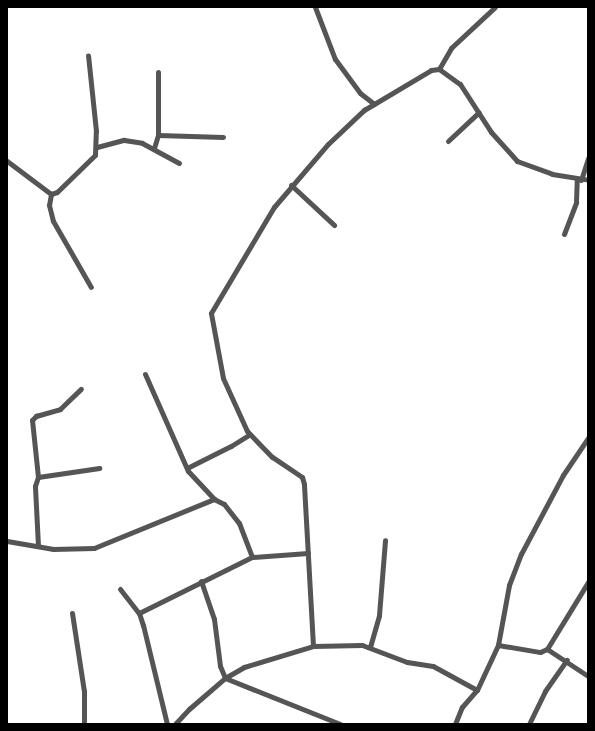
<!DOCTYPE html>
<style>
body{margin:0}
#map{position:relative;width:595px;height:731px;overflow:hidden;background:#fff;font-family:Helvetica,sans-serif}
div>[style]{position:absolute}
.street>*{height:5px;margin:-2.5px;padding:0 2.5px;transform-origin:2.5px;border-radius:2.5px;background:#555}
span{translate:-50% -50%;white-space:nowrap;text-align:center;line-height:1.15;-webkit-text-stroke:3.5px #fff;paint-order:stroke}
.frame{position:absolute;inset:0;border:8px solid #000;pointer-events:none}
</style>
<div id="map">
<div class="street">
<div style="left:315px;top:7px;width:56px;rotate:69deg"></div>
<div style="left:335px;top:59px;width:42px;rotate:53.7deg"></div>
<div style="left:360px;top:93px;width:18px;rotate:38deg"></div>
<div style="left:439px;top:69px;width:24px;rotate:-60deg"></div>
<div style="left:451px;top:48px;width:60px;rotate:-43deg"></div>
<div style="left:158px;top:135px;width:65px;rotate:1.8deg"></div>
<div style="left:448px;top:141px;width:42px;rotate:-43.1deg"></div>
<div style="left:97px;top:147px;width:28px;rotate:-15deg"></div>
<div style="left:124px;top:140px;width:18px;rotate:9deg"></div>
<div style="left:142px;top:143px;width:42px;rotate:28.4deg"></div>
<div style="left:154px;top:148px;width:14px;rotate:-73deg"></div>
<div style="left:158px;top:135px;width:63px;rotate:-90deg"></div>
<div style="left:7px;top:161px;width:55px;rotate:36.9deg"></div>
<div style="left:51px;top:194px;width:6px;rotate:-18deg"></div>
<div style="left:57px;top:192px;width:53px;rotate:-44.2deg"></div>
<div style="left:95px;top:155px;width:24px;rotate:-88deg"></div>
<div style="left:96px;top:131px;width:76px;rotate:-96deg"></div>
<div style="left:581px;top:180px;width:23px;rotate:-72deg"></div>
<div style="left:291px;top:185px;width:59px;rotate:42.9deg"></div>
<div style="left:51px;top:194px;width:11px;rotate:100deg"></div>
<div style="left:49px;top:205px;width:16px;rotate:76deg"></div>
<div style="left:53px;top:221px;width:76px;rotate:60.1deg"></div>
<div style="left:564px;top:234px;width:34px;rotate:-69deg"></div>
<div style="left:576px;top:202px;width:23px;rotate:-88deg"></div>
<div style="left:145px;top:374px;width:106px;rotate:66.1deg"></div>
<div style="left:188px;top:471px;width:38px;rotate:47deg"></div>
<div style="left:214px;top:499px;width:11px;rotate:27deg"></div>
<div style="left:224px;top:504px;width:24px;rotate:52deg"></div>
<div style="left:239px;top:523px;width:36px;rotate:69deg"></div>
<div style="left:187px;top:468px;width:49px;rotate:-26.6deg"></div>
<div style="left:231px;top:446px;width:22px;rotate:-32deg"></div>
<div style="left:38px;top:477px;width:57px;rotate:-96deg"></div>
<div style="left:32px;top:420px;width:6px;rotate:-45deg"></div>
<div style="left:36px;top:416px;width:25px;rotate:-16deg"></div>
<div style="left:60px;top:409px;width:29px;rotate:-44deg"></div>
<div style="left:7px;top:541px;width:47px;rotate:9.9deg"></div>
<div style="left:53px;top:549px;width:41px;rotate:-1.4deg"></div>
<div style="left:94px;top:548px;width:130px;rotate:-22.2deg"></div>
<div style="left:38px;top:546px;width:60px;rotate:-92.9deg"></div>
<div style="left:35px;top:486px;width:9px;rotate:-72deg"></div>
<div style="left:38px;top:477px;width:62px;rotate:-8.4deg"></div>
<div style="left:201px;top:581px;width:40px;rotate:71.1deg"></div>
<div style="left:214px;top:619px;width:47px;rotate:82.7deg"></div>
<div style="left:220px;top:666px;width:13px;rotate:67deg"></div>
<div style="left:225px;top:678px;width:124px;rotate:21.8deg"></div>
<div style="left:120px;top:589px;width:31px;rotate:52deg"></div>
<div style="left:139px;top:613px;width:13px;rotate:72deg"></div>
<div style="left:143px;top:625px;width:102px;rotate:76.4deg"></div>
<div style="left:72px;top:613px;width:79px;rotate:81.3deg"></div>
<div style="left:84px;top:691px;width:33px;rotate:90deg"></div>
<div style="left:139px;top:613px;width:126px;rotate:-26.4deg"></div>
<div style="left:252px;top:557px;width:56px;rotate:-4.1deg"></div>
<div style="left:498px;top:645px;width:43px;rotate:9.5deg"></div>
<div style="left:540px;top:652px;width:8px;rotate:-23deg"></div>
<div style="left:547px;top:649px;width:79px;rotate:-58.5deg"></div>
<div style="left:313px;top:646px;width:162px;rotate:-93.2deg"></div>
<div style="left:304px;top:484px;width:7px;rotate:-106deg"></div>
<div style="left:302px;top:477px;width:36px;rotate:-146deg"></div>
<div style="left:272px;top:457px;width:36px;rotate:-134deg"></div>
<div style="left:247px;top:431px;width:58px;rotate:-114.4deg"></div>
<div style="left:223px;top:378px;width:66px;rotate:-100.5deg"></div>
<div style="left:211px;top:313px;width:123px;rotate:-59.3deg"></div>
<div style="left:274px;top:207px;width:83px;rotate:-49.4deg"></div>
<div style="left:328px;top:144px;width:50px;rotate:-43.4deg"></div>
<div style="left:364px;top:110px;width:78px;rotate:-30.8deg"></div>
<div style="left:431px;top:70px;width:8px;rotate:-7deg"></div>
<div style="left:439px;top:69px;width:26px;rotate:36deg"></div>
<div style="left:460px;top:84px;width:57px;rotate:57.1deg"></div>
<div style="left:491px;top:132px;width:39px;rotate:48deg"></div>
<div style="left:517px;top:161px;width:37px;rotate:20deg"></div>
<div style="left:552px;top:174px;width:36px;rotate:9deg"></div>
<div style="left:370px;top:647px;width:33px;rotate:-74deg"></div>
<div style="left:379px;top:615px;width:75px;rotate:-85.4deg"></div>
<div style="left:547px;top:649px;width:49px;rotate:33.4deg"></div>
<div style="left:175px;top:724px;width:21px;rotate:-47deg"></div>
<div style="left:189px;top:709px;width:48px;rotate:-40.7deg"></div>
<div style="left:225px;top:678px;width:22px;rotate:-30deg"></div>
<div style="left:244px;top:667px;width:72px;rotate:-16.9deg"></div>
<div style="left:313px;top:646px;width:49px;rotate:-1.2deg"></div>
<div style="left:362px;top:645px;width:48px;rotate:20.7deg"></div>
<div style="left:407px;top:662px;width:26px;rotate:9deg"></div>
<div style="left:433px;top:666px;width:50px;rotate:28.6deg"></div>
<div style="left:455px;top:724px;width:18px;rotate:-68deg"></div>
<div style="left:462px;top:707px;width:23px;rotate:-49deg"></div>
<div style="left:477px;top:690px;width:50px;rotate:-65deg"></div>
<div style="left:498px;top:645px;width:61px;rotate:-79.6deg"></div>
<div style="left:509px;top:585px;width:33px;rotate:-69deg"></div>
<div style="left:521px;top:554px;width:89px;rotate:-62deg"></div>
<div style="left:563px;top:475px;width:45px;rotate:-56deg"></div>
<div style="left:529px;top:724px;width:37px;rotate:-64deg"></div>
<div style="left:545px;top:691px;width:38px;rotate:-55deg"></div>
</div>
<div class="frame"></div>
</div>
